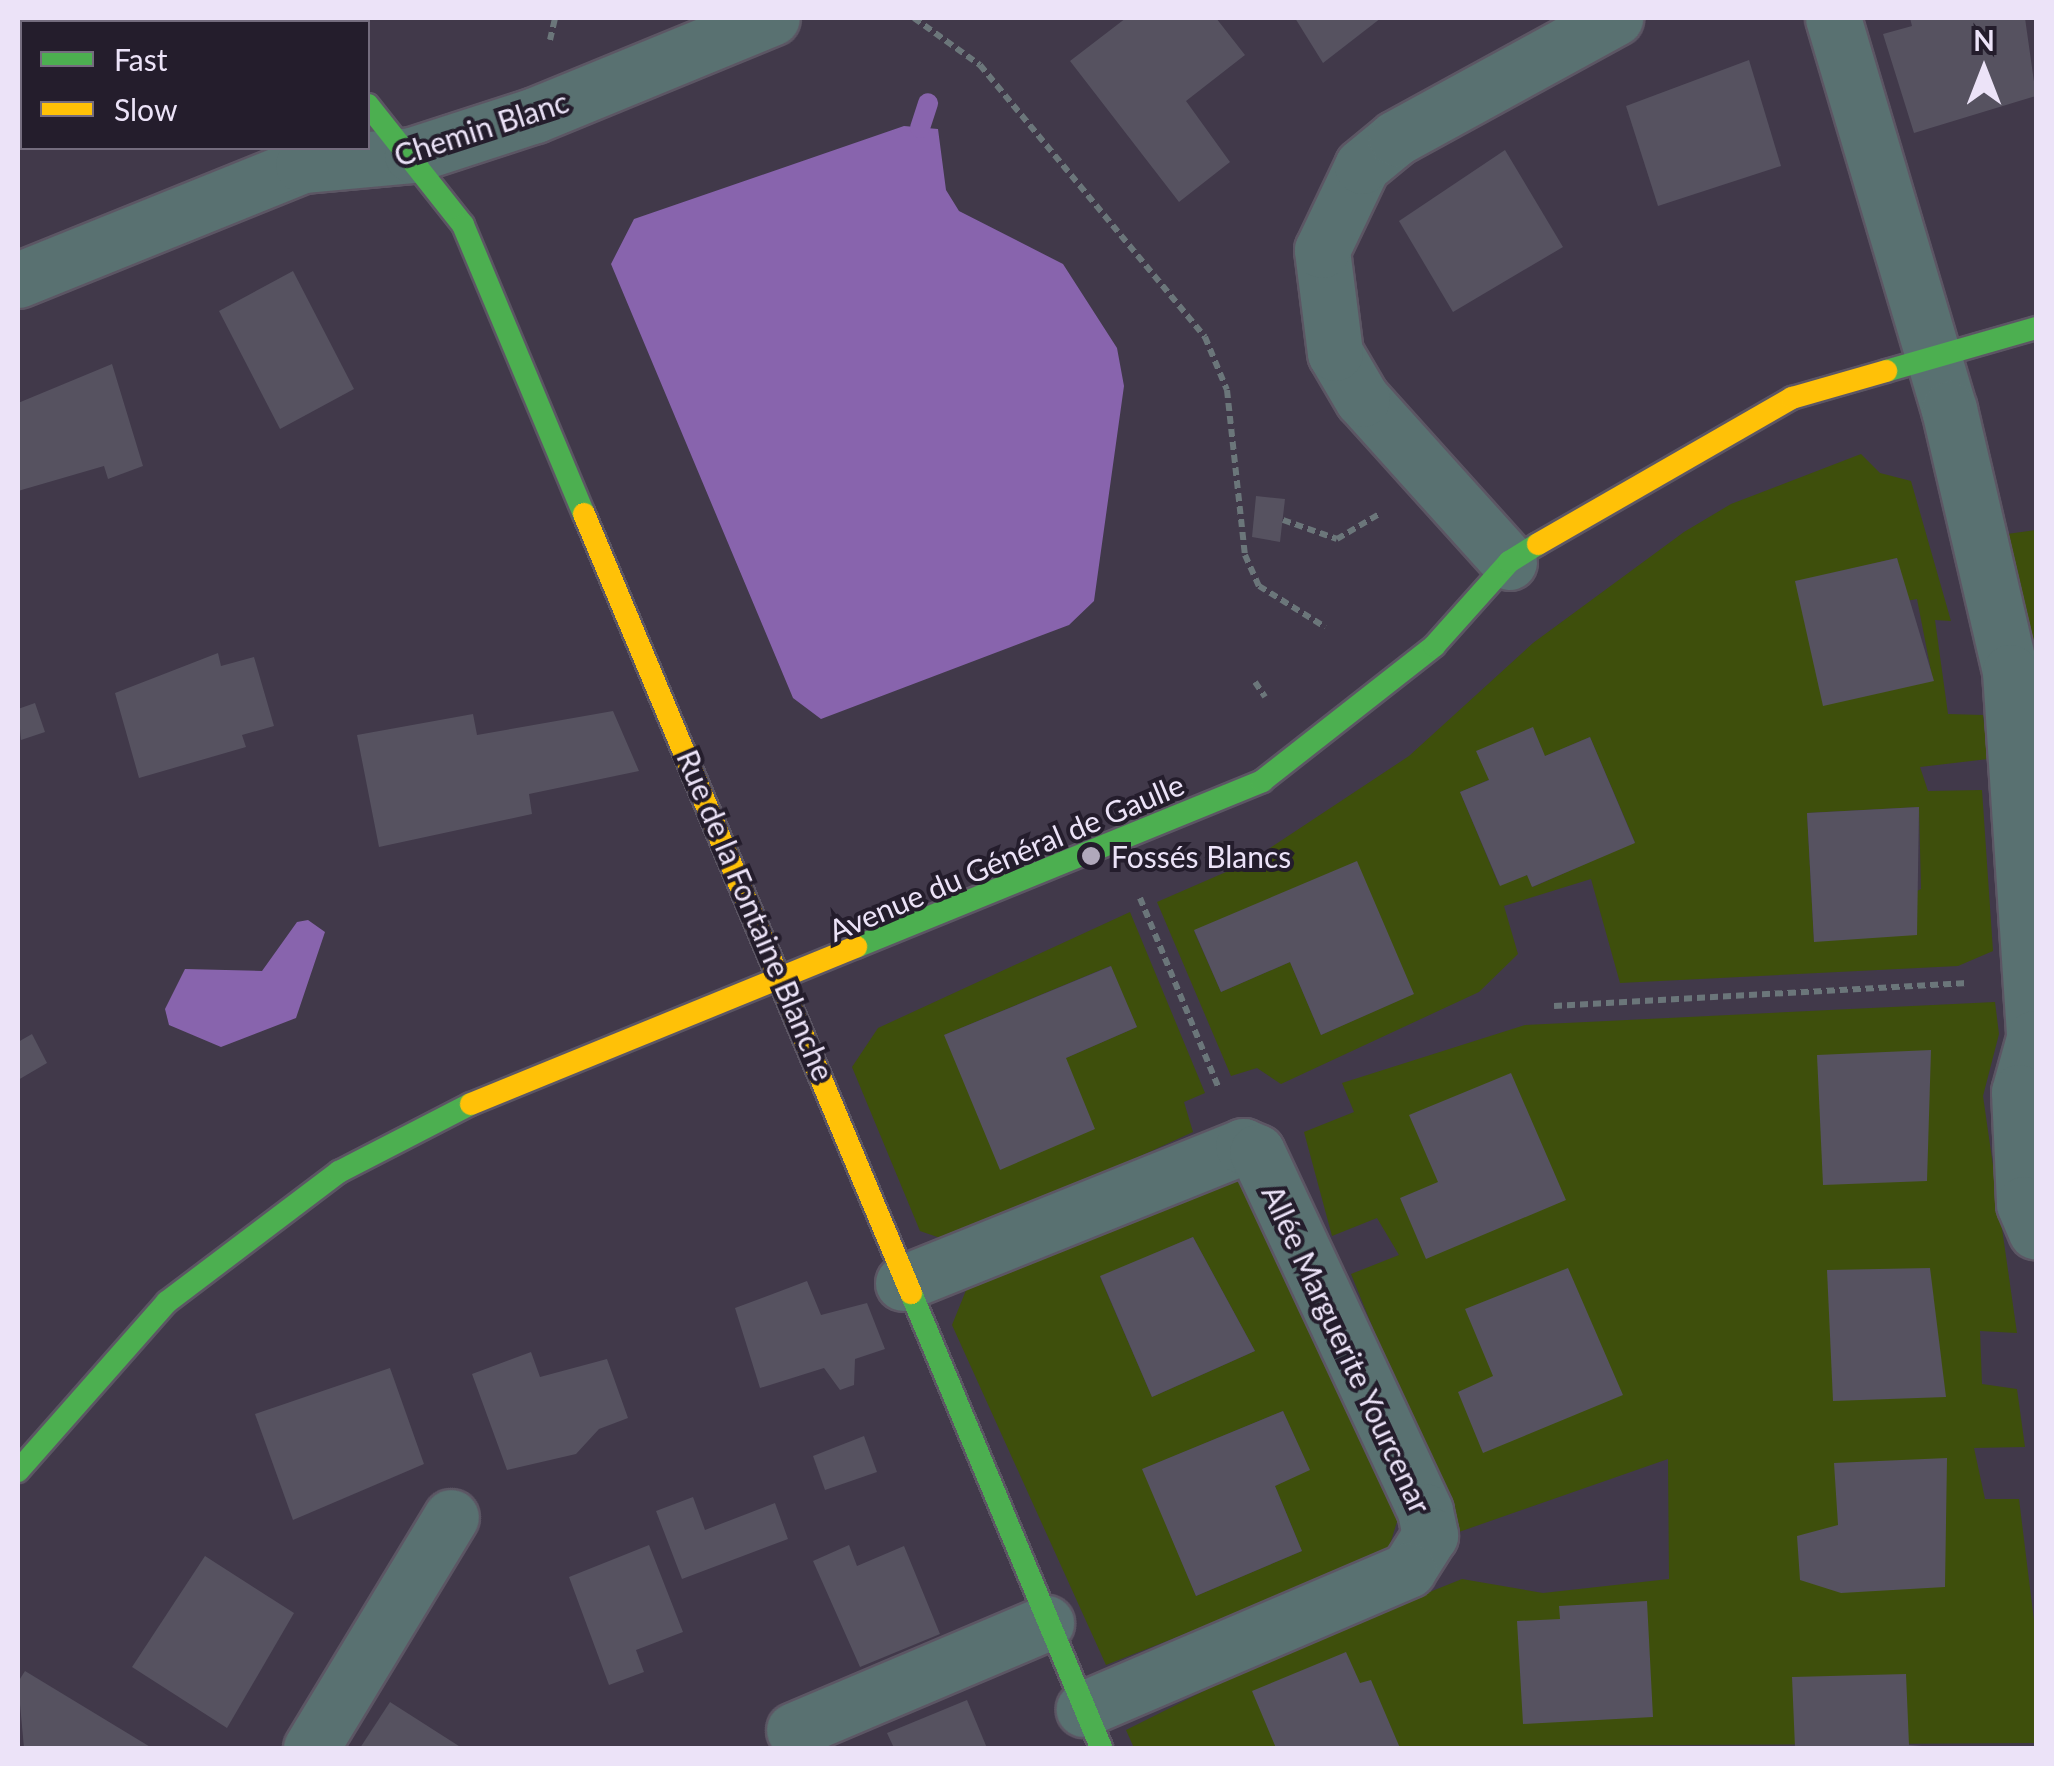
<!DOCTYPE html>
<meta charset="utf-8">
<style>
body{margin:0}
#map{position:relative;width:2054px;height:1766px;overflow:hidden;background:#41394a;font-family:Lato,sans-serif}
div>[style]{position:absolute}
.green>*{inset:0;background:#3e4f0c}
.water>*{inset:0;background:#8864ad}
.stream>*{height:20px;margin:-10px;padding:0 10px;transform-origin:10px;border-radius:10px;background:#8864ad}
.building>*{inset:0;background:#565260}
.path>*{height:6px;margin-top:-3px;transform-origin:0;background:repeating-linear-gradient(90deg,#6b767a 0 8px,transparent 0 13px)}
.roads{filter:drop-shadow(2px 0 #5c5664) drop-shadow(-2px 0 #5c5664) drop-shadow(0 2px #5c5664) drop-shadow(0 -2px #5c5664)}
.street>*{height:55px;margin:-27.5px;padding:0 27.5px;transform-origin:27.5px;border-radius:27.5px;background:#597171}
.fast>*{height:22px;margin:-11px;padding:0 11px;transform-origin:11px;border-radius:11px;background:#4caf50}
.slow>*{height:22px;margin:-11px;padding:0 11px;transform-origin:11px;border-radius:11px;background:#ffc107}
.dots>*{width:28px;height:28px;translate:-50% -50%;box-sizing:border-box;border:5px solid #241d2c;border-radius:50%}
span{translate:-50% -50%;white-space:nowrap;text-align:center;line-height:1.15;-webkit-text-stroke:8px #241d2c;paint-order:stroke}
.street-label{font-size:30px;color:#ece3f8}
.poi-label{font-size:30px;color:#ece3f8}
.left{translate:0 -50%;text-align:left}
.frame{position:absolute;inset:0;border:20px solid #ece3f8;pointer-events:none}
.legend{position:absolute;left:20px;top:20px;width:350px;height:130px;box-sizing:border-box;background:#241d2c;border:2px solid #746c7e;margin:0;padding:12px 18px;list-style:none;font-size:30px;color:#ece3f8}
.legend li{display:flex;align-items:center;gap:20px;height:50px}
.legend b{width:50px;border:2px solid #746c7e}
.north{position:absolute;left:1934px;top:20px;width:100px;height:100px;-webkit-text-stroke:8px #241d2c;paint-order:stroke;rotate:0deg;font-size:28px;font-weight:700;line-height:40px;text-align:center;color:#ece3f8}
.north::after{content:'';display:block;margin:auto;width:35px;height:45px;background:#ece3f8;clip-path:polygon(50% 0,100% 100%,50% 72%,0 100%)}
</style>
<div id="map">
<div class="green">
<div style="clip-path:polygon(evenodd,1861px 454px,1880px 473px,1911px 481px,1951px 621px,1935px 620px,1948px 714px,1983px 715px,1988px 759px,1920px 767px,1928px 791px,1982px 790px,1993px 951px,1958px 966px,1620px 983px,1591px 879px,1504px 906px,1518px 954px,1479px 992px,1281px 1084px,1257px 1068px,1231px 1076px,1157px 902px,1249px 862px,1409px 756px,1533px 643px,1684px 532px,1731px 504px,1861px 454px,1897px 558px,1906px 601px,1917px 599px,1933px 681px,1795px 582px,1897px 558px,1861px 454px,1590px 737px,1635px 842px,1533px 887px,1527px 875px,1499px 885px,1460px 792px,1590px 737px,1861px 454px,1919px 807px,1921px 889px,1814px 942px,1807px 813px,1919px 807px,1861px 454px,1194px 931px,1413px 994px,1321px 1035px,1290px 962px,1221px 992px,1194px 931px)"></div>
<div style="clip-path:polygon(2036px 530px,2036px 741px,2007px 534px)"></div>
<div style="clip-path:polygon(evenodd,1130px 912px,1205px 1093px,1184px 1102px,1193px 1132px,952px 1242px,920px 1231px,852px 1067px,878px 1028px,1130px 912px,1110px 966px,1137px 1027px,1066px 1058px,944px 1035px,1110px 966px)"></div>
<div style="clip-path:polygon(1995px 1002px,1999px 1034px,1983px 1096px,2017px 1333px,1980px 1331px,1982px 1384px,2017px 1389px,2025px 1447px,1974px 1448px,1985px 1499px,2019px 1499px,2036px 1637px,2036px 1743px,1134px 1748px,1126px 1730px,1290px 1648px,1462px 1579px,1543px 1593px,1669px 1579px,1668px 1459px,1456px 1533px,1351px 1274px,1399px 1255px,1377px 1218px,1332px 1236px,1304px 1132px,1354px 1112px,1342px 1083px,1525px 1025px)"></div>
<div style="clip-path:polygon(evenodd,1222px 1177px,1252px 1187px,1400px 1512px,1387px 1554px,1106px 1665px,952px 1325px,973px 1273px,1222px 1177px,1193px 1237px,1255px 1351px,1152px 1397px,1100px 1277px,1193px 1237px,1222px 1177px,1283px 1411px,1309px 1469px,1275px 1486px,1302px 1551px,1196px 1596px,1143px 1469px,1283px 1411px)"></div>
</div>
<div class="water">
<div style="clip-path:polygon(904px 126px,938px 129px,946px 190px,959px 211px,1063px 264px,1117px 348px,1124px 386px,1094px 601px,1069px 625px,821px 719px,793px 698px,611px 264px,634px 219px)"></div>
<div style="clip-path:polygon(308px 920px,325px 932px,296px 1018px,221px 1047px,169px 1025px,165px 1009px,185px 969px,262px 971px,297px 922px)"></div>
</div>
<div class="stream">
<div style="left:920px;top:128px;width:26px;rotate:-72deg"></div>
</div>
<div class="building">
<div style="clip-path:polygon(18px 18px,137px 18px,138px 22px,22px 22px,22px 67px)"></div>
<div style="clip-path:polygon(1126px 18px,1216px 18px,1245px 55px,1186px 101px,1230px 162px,1179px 202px,1070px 61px)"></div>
<div style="clip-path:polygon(1295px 18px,1381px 18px,1323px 63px)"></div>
<div style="clip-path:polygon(1910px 18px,2025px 18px,2036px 96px,1914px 133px,1883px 34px,1912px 26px)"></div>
<div style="clip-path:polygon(1749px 60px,1781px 166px,1658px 206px,1626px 106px)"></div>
<div style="clip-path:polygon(1505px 150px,1563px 247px,1453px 312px,1399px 221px)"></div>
<div style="clip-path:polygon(293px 271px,354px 389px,280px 429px,219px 311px)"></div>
<div style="clip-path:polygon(112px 364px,143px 466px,108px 479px,104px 466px,18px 491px,18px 403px)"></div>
<div style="clip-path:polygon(1256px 496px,1285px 499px,1280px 542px,1252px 537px)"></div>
<div style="clip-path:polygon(1897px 558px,1934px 681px,1823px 706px,1795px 581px)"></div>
<div style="clip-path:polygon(218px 653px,221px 666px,254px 657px,274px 726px,242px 735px,246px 747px,139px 778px,115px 693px)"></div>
<div style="clip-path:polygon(35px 703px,45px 732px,21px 740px,18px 709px)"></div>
<div style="clip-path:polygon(613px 711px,639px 771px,529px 794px,532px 814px,379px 847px,357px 735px,473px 714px,477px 735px)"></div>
<div style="clip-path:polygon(1533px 727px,1545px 756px,1590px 737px,1635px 843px,1532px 887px,1527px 875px,1500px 886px,1460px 792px,1489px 780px,1476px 751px)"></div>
<div style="clip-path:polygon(1919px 807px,1917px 935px,1814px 942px,1807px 813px)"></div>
<div style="clip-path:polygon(1357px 861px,1414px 994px,1321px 1035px,1290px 962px,1221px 992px,1194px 930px)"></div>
<div style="clip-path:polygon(1111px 966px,1137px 1027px,1066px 1058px,1095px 1129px,1000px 1170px,944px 1035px)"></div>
<div style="clip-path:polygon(32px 1034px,47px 1063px,18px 1080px,18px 1042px)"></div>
<div style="clip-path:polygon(1931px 1050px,1927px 1181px,1823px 1185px,1817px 1055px)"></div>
<div style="clip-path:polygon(1511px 1073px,1566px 1200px,1426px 1259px,1400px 1198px,1438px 1182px,1409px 1115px)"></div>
<div style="clip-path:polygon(1193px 1237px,1255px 1351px,1152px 1397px,1100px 1276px)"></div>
<div style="clip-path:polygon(1568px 1268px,1623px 1395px,1483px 1453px,1458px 1392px,1493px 1376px,1465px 1309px)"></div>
<div style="clip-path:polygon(1930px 1268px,1946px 1397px,1833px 1401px,1827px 1270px)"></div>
<div style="clip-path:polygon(807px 1281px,821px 1315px,867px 1303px,885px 1349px,855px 1359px,854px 1385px,840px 1390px,824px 1368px,760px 1388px,735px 1308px)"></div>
<div style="clip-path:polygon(531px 1352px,540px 1377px,607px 1359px,628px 1418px,599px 1429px,576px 1454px,507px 1470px,472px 1374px)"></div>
<div style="clip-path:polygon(390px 1368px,424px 1464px,293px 1520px,255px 1414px)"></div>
<div style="clip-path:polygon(1283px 1411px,1310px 1470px,1275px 1486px,1302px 1551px,1196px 1596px,1142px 1469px)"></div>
<div style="clip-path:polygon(864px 1436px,877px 1472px,825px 1490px,813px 1456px)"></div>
<div style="clip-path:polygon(1947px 1458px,1945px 1587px,1841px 1593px,1800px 1580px,1797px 1536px,1838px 1525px,1834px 1463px)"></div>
<div style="clip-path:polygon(693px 1497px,705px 1530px,775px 1503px,788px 1539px,682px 1579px,656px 1511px)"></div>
<div style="clip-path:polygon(649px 1545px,683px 1632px,636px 1650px,644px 1672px,609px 1685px,569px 1577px)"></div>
<div style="clip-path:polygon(849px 1545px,857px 1566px,904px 1546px,940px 1634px,860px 1667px,813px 1561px)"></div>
<div style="clip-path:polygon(205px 1556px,294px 1613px,227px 1728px,132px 1667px)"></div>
<div style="clip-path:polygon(1647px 1601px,1653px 1717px,1523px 1724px,1517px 1621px,1560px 1619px,1559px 1606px)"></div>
<div style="clip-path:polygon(1346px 1652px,1360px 1683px,1371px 1680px,1400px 1748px,1276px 1748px,1252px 1691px)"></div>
<div style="clip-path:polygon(25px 1671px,152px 1748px,24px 1748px,18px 1682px)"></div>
<div style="clip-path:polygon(1906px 1674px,1909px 1745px,1949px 1748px,1795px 1748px,1792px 1677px)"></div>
<div style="clip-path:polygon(967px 1700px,987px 1748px,894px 1748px,887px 1733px)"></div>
<div style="clip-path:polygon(390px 1702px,462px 1748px,360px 1748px)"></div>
</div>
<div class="path">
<div style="left:914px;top:18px;width:81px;rotate:35.5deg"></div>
<div style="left:980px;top:65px;width:353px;rotate:50.4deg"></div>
<div style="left:1205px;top:337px;width:57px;rotate:67.5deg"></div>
<div style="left:1227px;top:390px;width:166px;rotate:83.8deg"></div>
<div style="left:1245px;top:555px;width:34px;rotate:66deg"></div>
<div style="left:1259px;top:586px;width:78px;rotate:31.8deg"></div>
<div style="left:550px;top:40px;width:23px;rotate:-77deg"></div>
<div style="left:1283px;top:520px;width:57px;rotate:19.4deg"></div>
<div style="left:1337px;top:539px;width:51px;rotate:-30.6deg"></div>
<div style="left:1255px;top:682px;width:18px;rotate:56deg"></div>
<div style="left:1140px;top:898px;width:207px;rotate:67.5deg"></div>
<div style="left:1554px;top:1006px;width:414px;rotate:-3.2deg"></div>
</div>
<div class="roads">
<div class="street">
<div style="left:292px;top:18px;width:6px;rotate:39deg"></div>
<div style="left:1833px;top:18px;width:408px;rotate:73.5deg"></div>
<div style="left:1949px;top:409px;width:270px;rotate:76.9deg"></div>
<div style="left:2010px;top:672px;width:367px;rotate:86.2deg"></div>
<div style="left:2034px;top:1038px;width:56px;rotate:105.5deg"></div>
<div style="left:2019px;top:1092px;width:112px;rotate:87.4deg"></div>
<div style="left:2024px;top:1204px;width:30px;rotate:67deg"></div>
<div style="left:18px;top:280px;width:307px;rotate:-22deg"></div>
<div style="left:303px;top:165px;width:109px;rotate:-5.2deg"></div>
<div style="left:412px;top:155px;width:129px;rotate:-18deg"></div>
<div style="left:535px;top:115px;width:256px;rotate:-22.3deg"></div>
<div style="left:1509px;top:562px;width:219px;rotate:-132deg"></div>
<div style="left:1362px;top:399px;width:53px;rotate:-120.4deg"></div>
<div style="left:1335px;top:353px;width:104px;rotate:-97.2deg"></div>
<div style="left:1322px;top:250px;width:93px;rotate:-64.5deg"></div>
<div style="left:1362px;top:166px;width:44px;rotate:-39.5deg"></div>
<div style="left:1396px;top:138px;width:250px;rotate:-28.7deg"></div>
<div style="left:903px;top:1283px;width:367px;rotate:-21.9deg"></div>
<div style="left:1243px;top:1146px;width:15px;rotate:23deg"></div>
<div style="left:1257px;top:1152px;width:396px;rotate:64.9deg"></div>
<div style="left:1425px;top:1511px;width:25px;rotate:78deg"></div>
<div style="left:1430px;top:1535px;width:41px;rotate:122.2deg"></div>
<div style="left:1408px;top:1570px;width:353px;rotate:156.8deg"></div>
<div style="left:794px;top:1730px;width:274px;rotate:-23deg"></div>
<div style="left:311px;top:1748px;width:270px;rotate:-58.8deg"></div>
</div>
<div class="fast">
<div style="left:368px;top:105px;width:153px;rotate:51.6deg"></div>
<div style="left:463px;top:225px;width:313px;rotate:67.3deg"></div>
<div style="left:1886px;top:371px;width:156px;rotate:-16deg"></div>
<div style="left:856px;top:947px;width:439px;rotate:-22.2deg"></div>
<div style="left:1262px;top:781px;width:219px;rotate:-38.1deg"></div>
<div style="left:1434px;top:646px;width:113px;rotate:-48.2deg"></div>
<div style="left:1509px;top:562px;width:34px;rotate:-32deg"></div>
<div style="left:911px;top:1293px;width:493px;rotate:67.3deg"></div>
<div style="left:18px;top:1471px;width:225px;rotate:-48.6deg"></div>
<div style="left:167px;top:1302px;width:216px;rotate:-37.1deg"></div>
<div style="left:339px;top:1172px;width:148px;rotate:-27.3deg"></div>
</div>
<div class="slow">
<div style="left:584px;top:514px;width:845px;rotate:67.23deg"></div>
<div style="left:1538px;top:544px;width:293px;rotate:-29.9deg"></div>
<div style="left:1792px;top:398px;width:98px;rotate:-16deg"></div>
<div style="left:471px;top:1104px;width:416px;rotate:-22.2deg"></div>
</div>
</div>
<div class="dots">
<div style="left:1091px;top:856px;background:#b0a8bb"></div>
</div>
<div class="street-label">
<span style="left:481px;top:128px;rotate:-18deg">Chemin Blanc</span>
<span style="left:1006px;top:857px;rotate:-23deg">Avenue du Général de Gaulle</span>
<span style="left:756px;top:915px;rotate:67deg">Rue de la Fontaine Blanche</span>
<span style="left:1347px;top:1349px;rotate:65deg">Allée Marguerite Yourcenar</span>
</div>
<div class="poi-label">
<span class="left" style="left:1111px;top:856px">Fossés Blancs</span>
</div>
<div class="frame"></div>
<ul class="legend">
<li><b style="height:12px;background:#4caf50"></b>Fast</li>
<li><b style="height:12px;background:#ffc107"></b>Slow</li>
</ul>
<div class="north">N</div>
</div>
